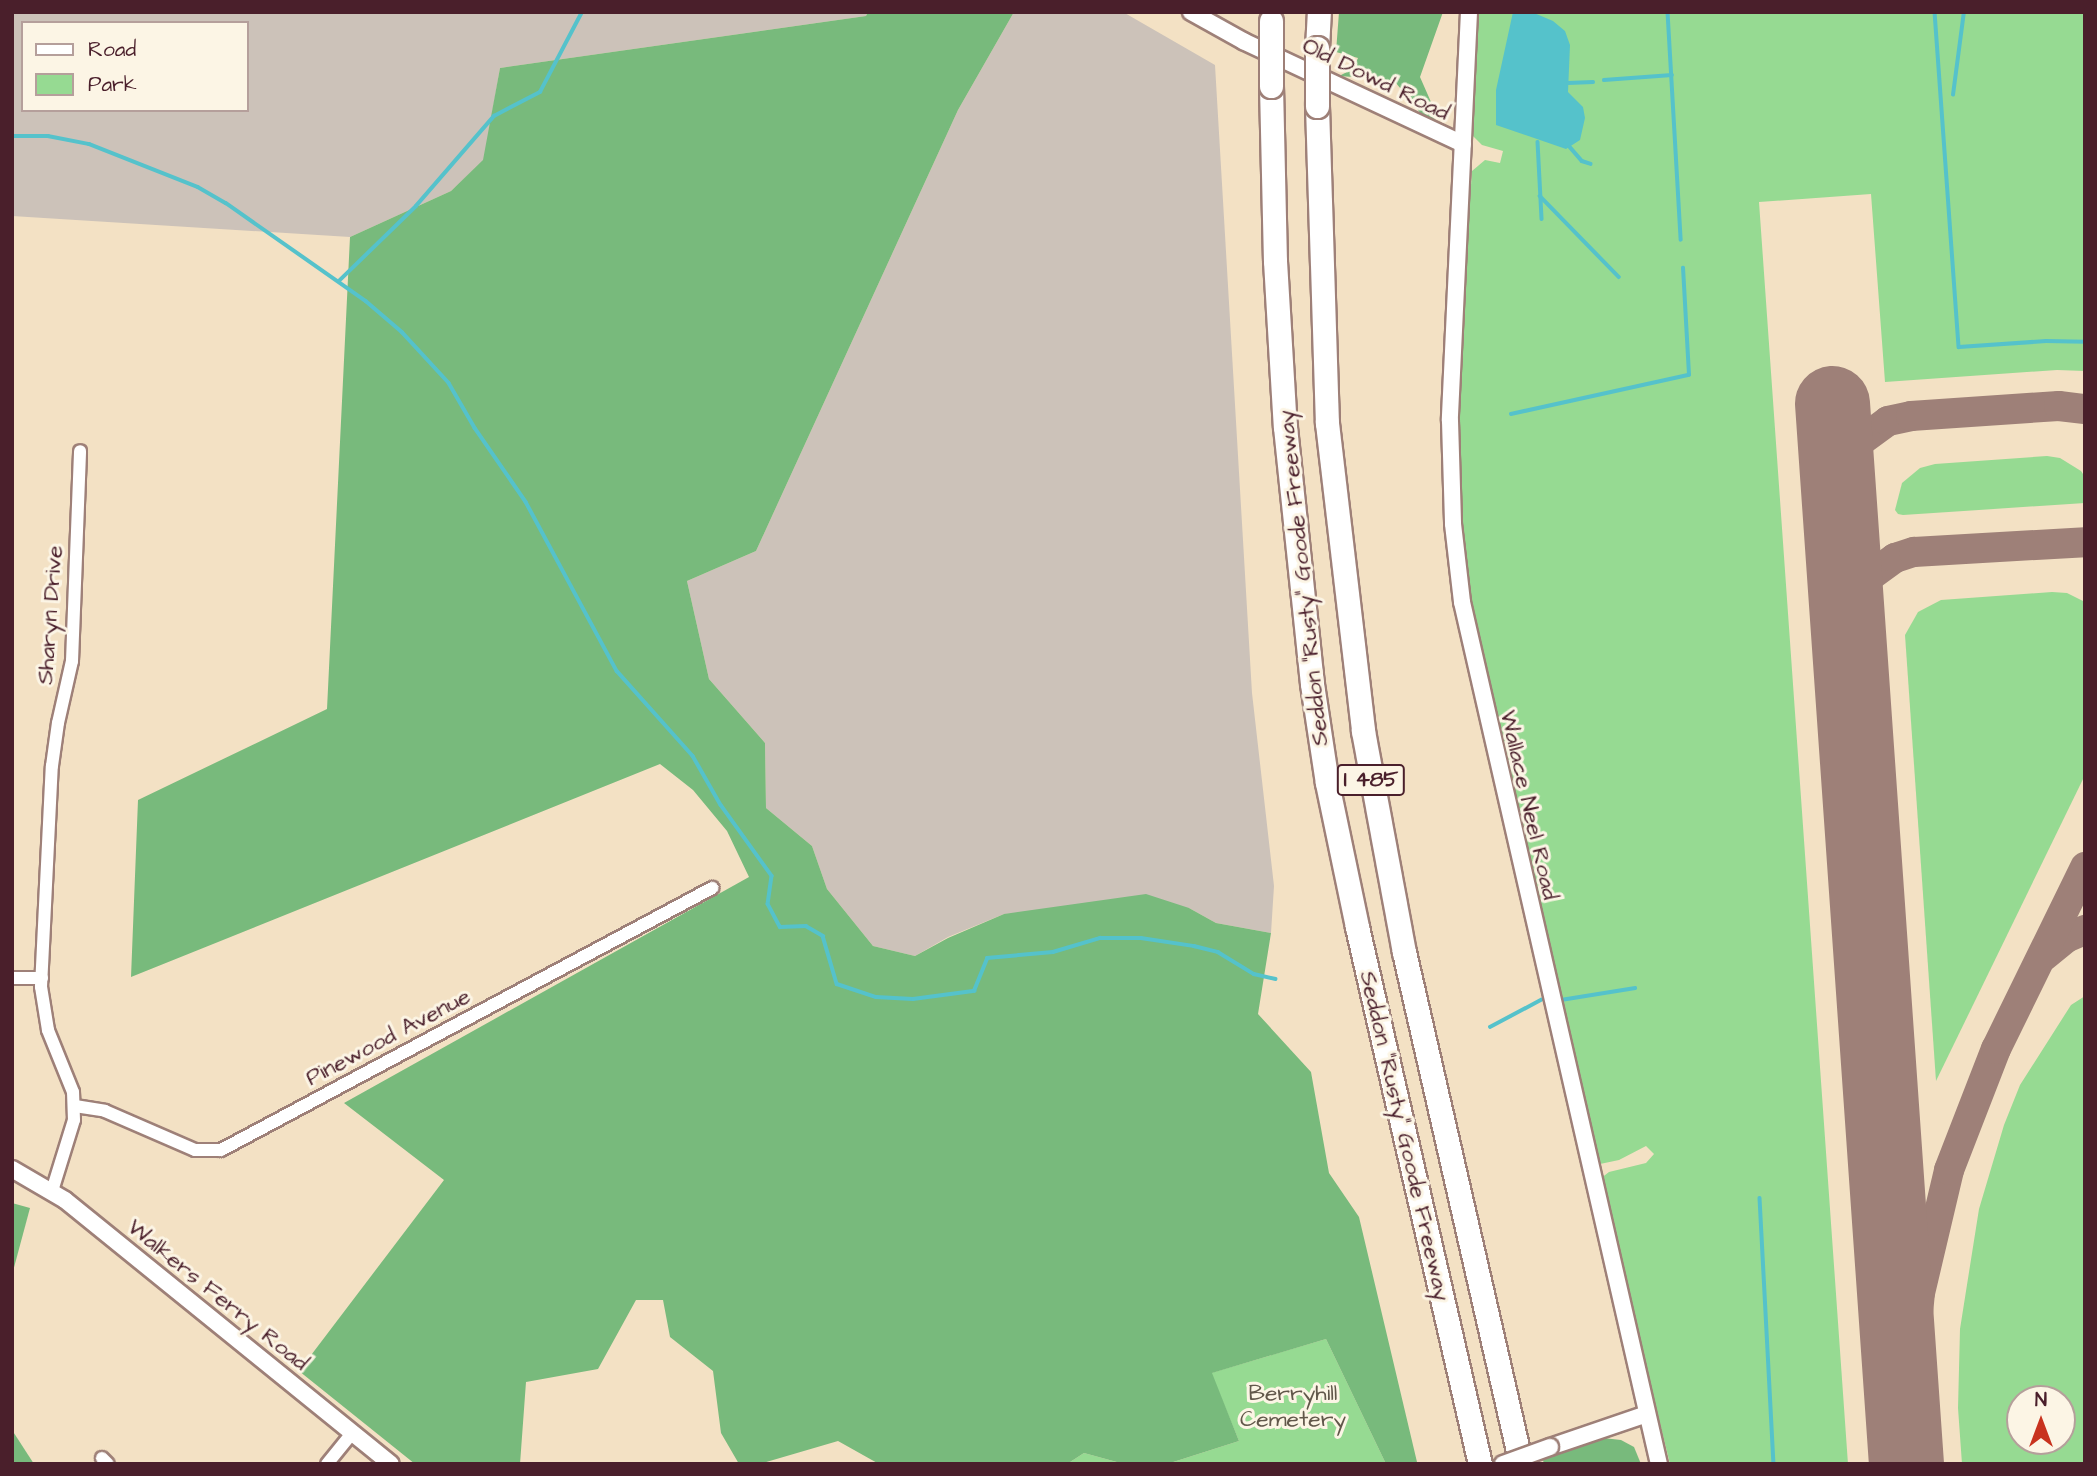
<!DOCTYPE html>
<style>
body{margin:0}
#map{position:relative;width:2097px;height:1476px;overflow:hidden;background:#f3e1c4;font-family:"Architects Daughter",sans-serif}
div>[style]{position:absolute}
.industrial>*{inset:0;background:#ccc2b9}
.green>*{inset:0;background:#96da92}
.forest>*{inset:0;background:#78ba7c}
.water>*{inset:0;background:#55c2cb}
.stream>*{height:3.5px;margin:-1.75px;padding:0 1.75px;transform-origin:1.75px;border-radius:1.75px;background:#55c2cb}
.taxiway>*{height:30px;margin:-15px;padding:0 15px;transform-origin:15px;border-radius:15px;background:#9e8078}
.runway>*{height:75px;margin:-37.5px;padding:0 37.5px;transform-origin:37.5px;border-radius:37.5px;background:#9e8078}
.roads{filter:drop-shadow(2px 0 #9e8078) drop-shadow(-2px 0 #9e8078) drop-shadow(0 2px #9e8078) drop-shadow(0 -2px #9e8078)}
.minor>*{height:12px;margin:-6px;padding:0 6px;transform-origin:6px;border-radius:6px;background:#fff}
.tertiary>*{height:16px;margin:-8px;padding:0 8px;transform-origin:8px;border-radius:8px;background:#fff}
.motorway>*{height:23px;margin:-11.5px;padding:0 11.5px;transform-origin:11.5px;border-radius:11.5px;background:#fff}
.bridges{filter:drop-shadow(2px 0 #9e8078) drop-shadow(-2px 0 #9e8078) drop-shadow(0 2px #9e8078) drop-shadow(0 -2px #9e8078)}
.tertiary-bridge>*{height:16px;margin:-8px;padding:0 8px;transform-origin:8px;border-radius:8px;background:#fff}
.motorway-bridge>*{height:23px;margin:-11.5px;padding:0 11.5px;transform-origin:11.5px;border-radius:11.5px;background:#fff}
span{translate:-50% -50%;white-space:nowrap;text-align:center;line-height:1.15;-webkit-text-stroke:6px #fcf5e5;paint-order:stroke}
.shield-label span{padding:2px 5px;background:#fcf5e5;border:2px solid;border-radius:5px;-webkit-text-stroke-width:0}
.shield-label{font-size:21px;color:#4a1f2b;font-weight:700}
.street-label{font-size:23px;color:#4a1f2b}
.park-label{font-size:23px;color:#61574a}
.frame{position:absolute;inset:0;border:14px solid #4a1f2b;pointer-events:none}
.legend{position:absolute;left:21px;top:21px;width:228px;height:91px;box-sizing:border-box;background:#fcf5e5;border:2px solid #b59f9b;margin:0;padding:9px 12px;list-style:none;font-size:21px;color:#4a1f2b}
.legend li{display:flex;align-items:center;gap:14px;height:35px}
.legend b{width:35px;border:2px solid #b59f9b}
.north{position:absolute;left:2006px;top:1385px;width:70px;height:70px;box-sizing:border-box;background:#fcf5e5;border:2px solid #b59f9b;border-radius:50%;rotate:0deg;font-size:19px;font-weight:700;line-height:28px;text-align:center;color:#4a1f2b}
.north::after{content:'';display:block;margin:auto;width:24px;height:32px;background:#c8321e;clip-path:polygon(50% 0,100% 100%,50% 72%,0 100%)}
</style>
<div id="map">
<div class="industrial">
<div style="clip-path:polygon(evenodd,12px 12px,868px 12px,866px 16px,500px 68px,484px 160px,451px 191px,350px 237px,12px 216px,12px 12px,23px 23px,247px 23px,247px 110px,23px 110px,23px 23px)"></div>
<div style="clip-path:polygon(1014px 12px,1123px 12px,1215px 65px,1252px 693px,1274px 886px,1271px 933px,1216px 923px,1189px 908px,1004px 914px,948px 937px,915px 956px,873px 946px,827px 889px,812px 846px,766px 808px,765px 743px,709px 679px,687px 581px,756px 551px,958px 110px)"></div>
</div>
<div class="green">
<div style="clip-path:polygon(1477px 12px,2085px 12px,2085px 371px,2057px 370px,1885px 382px,1871px 194px,1759px 202px,1848px 1464px,1670px 1464px,1600px 1179px,1609px 1172px,1646px 1163px,1654px 1154px,1646px 1146px,1619px 1160px,1600px 1164px,1595px 1160px,1473px 628px,1458px 492px,1458px 389px,1463px 297px,1472px 171px,1485px 160px,1500px 163px,1503px 151px,1482px 145px,1473px 136px)"></div>
<div style="clip-path:polygon(2047px 456px,2060px 458px,2081px 471px,2085px 477px,2085px 503px,1903px 515px,1898px 514px,1895px 510px,1902px 483px,1920px 468px,1935px 464px)"></div>
<div style="clip-path:polygon(2052px 592px,2067px 593px,2085px 602px,2085px 775px,1936px 1081px,1905px 635px,1918px 612px,1941px 600px)"></div>
<div style="clip-path:polygon(evenodd,2085px 996px,2085px 1464px,1962px 1464px,1958px 1408px,1960px 1329px,1979px 1209px,2004px 1125px,2020px 1085px,2071px 1005px,2085px 996px,2062px 1399px,2062px 1441px,2020px 1441px,2020px 1399px,2062px 1399px)"></div>
<div style="clip-path:polygon(1326px 1339px,1386px 1464px,1167px 1464px,1239px 1441px,1211px 1373px)"></div>
<div style="clip-path:polygon(1084px 1453px,1124px 1464px,1067px 1464px)"></div>
</div>
<div class="forest">
<div style="clip-path:polygon(868px 12px,1014px 12px,958px 110px,756px 551px,687px 581px,709px 679px,765px 743px,766px 808px,812px 846px,827px 889px,873px 946px,915px 956px,948px 938px,1004px 914px,1146px 894px,1189px 908px,1216px 923px,1271px 933px,1258px 1014px,1311px 1072px,1329px 1173px,1359px 1217px,1417px 1462px,1386px 1464px,1326px 1339px,1212px 1373px,1239px 1441px,1167px 1464px,1124px 1464px,1084px 1453px,1067px 1464px,879px 1464px,838px 1441px,759px 1464px,739px 1464px,721px 1433px,713px 1371px,670px 1337px,663px 1300px,636px 1300px,598px 1369px,526px 1382px,520px 1464px,415px 1464px,299px 1371px,444px 1180px,344px 1103px,749px 877px,727px 831px,693px 790px,660px 764px,131px 977px,138px 800px,327px 709px,350px 237px,451px 191px,483px 160px,500px 68px,866px 16px)"></div>
<div style="clip-path:polygon(1339px 12px,1443px 12px,1420px 77px,1438px 118px,1431px 119px,1421px 114px,1396px 83px,1382px 79px,1339px 76px,1353px 69px,1358px 58px,1336px 52px)"></div>
<div style="clip-path:polygon(12px 1203px,30px 1208px,12px 1275px)"></div>
<div style="clip-path:polygon(12px 1430px,34px 1464px,12px 1464px)"></div>
<div style="clip-path:polygon(1603px 1438px,1621px 1440px,1634px 1447px,1641px 1464px,1544px 1464px,1543px 1460px)"></div>
</div>
<div class="water">
<div style="clip-path:polygon(1513px 12px,1534px 13px,1553px 21px,1565px 31px,1570px 45px,1568px 92px,1583px 107px,1585px 118px,1580px 140px,1566px 149px,1496px 125px,1496px 90px)"></div>
</div>
<div class="stream">
<div style="left:1668px;top:12px;width:228px;rotate:86.7deg"></div>
<div style="left:1935px;top:12px;width:336px;rotate:85.9deg"></div>
<div style="left:1959px;top:347px;width:87px;rotate:-3.9deg"></div>
<div style="left:2046px;top:341px;width:39px;rotate:1deg"></div>
<div style="left:1604px;top:80px;width:68px;rotate:-4.2deg"></div>
<div style="left:1568px;top:83px;width:25px;rotate:-2deg"></div>
<div style="left:1953px;top:95px;width:84px;rotate:-82.5deg"></div>
<div style="left:12px;top:136px;width:36px"></div>
<div style="left:48px;top:136px;width:42px;rotate:11deg"></div>
<div style="left:89px;top:144px;width:117px;rotate:21.5deg"></div>
<div style="left:198px;top:187px;width:32px;rotate:30deg"></div>
<div style="left:226px;top:203px;width:171px;rotate:35deg"></div>
<div style="left:366px;top:301px;width:48px;rotate:40.7deg"></div>
<div style="left:402px;top:332px;width:69px;rotate:47.3deg"></div>
<div style="left:449px;top:383px;width:52px;rotate:60deg"></div>
<div style="left:475px;top:428px;width:90px;rotate:55.4deg"></div>
<div style="left:526px;top:502px;width:192px;rotate:61.7deg"></div>
<div style="left:617px;top:671px;width:114px;rotate:48.2deg"></div>
<div style="left:693px;top:756px;width:56px;rotate:60.3deg"></div>
<div style="left:721px;top:805px;width:87px;rotate:54.3deg"></div>
<div style="left:772px;top:876px;width:28px;rotate:98deg"></div>
<div style="left:768px;top:904px;width:26px;rotate:62deg"></div>
<div style="left:780px;top:927px;width:26px;rotate:-2deg"></div>
<div style="left:806px;top:926px;width:20px;rotate:30deg"></div>
<div style="left:823px;top:936px;width:50px;rotate:73.7deg"></div>
<div style="left:837px;top:984px;width:41px;rotate:18.4deg"></div>
<div style="left:876px;top:997px;width:37px;rotate:3deg"></div>
<div style="left:913px;top:999px;width:62px;rotate:-7.5deg"></div>
<div style="left:974px;top:991px;width:35px;rotate:-68deg"></div>
<div style="left:987px;top:958px;width:66px;rotate:-5.2deg"></div>
<div style="left:1053px;top:952px;width:49px;rotate:-16.6deg"></div>
<div style="left:1100px;top:938px;width:41px"></div>
<div style="left:1141px;top:938px;width:54px;rotate:8.6deg"></div>
<div style="left:1194px;top:946px;width:25px;rotate:14deg"></div>
<div style="left:1218px;top:952px;width:42px;rotate:31.4deg"></div>
<div style="left:1254px;top:974px;width:22px;rotate:13deg"></div>
<div style="left:1538px;top:142px;width:77px;rotate:87deg"></div>
<div style="left:1570px;top:147px;width:18px;rotate:49deg"></div>
<div style="left:1582px;top:161px;width:9px;rotate:18deg"></div>
<div style="left:1540px;top:196px;width:113px;rotate:45.7deg"></div>
<div style="left:339px;top:281px;width:107px;rotate:-44.2deg"></div>
<div style="left:416px;top:206px;width:119px;rotate:-49.1deg"></div>
<div style="left:494px;top:116px;width:52px;rotate:-27.6deg"></div>
<div style="left:540px;top:92px;width:90px;rotate:-62.3deg"></div>
<div style="left:1511px;top:414px;width:182px;rotate:-12.4deg"></div>
<div style="left:1689px;top:375px;width:107px;rotate:-93.2deg"></div>
<div style="left:1561px;top:1000px;width:75px;rotate:-9.2deg"></div>
<div style="left:1490px;top:1027px;width:58px;rotate:-27.9deg"></div>
<div style="left:1760px;top:1198px;width:266px;rotate:87deg"></div>
</div>
<div class="taxiway">
<div style="left:1838px;top:492px;width:25px;rotate:-81deg"></div>
<div style="left:1842px;top:467px;width:24px;rotate:-60deg"></div>
<div style="left:1854px;top:446px;width:42px;rotate:-36.3deg"></div>
<div style="left:1888px;top:421px;width:24px;rotate:-12deg"></div>
<div style="left:1911px;top:416px;width:148px;rotate:-3.9deg"></div>
<div style="left:2059px;top:406px;width:26px;rotate:7deg"></div>
<div style="left:1849px;top:645px;width:49px;rotate:-81.7deg"></div>
<div style="left:1856px;top:597px;width:25px;rotate:-56deg"></div>
<div style="left:1870px;top:576px;width:31px;rotate:-36deg"></div>
<div style="left:1895px;top:558px;width:20px;rotate:-18deg"></div>
<div style="left:1914px;top:552px;width:171px;rotate:-3.3deg"></div>
<div style="left:2044px;top:956px;width:28px;rotate:-39deg"></div>
<div style="left:2066px;top:938px;width:21px;rotate:-23deg"></div>
<div style="left:1905px;top:1451px;width:159px;rotate:-84.6deg"></div>
<div style="left:1920px;top:1293px;width:126px;rotate:-76.7deg"></div>
<div style="left:1949px;top:1170px;width:130px;rotate:-68.8deg"></div>
<div style="left:1996px;top:1049px;width:203px;rotate:-63.9deg"></div>
</div>
<div class="runway">
<div style="left:1832px;top:403px;width:1064px;rotate:86.01deg"></div>
</div>
<div class="roads">
<div class="minor">
<div style="left:12px;top:978px;width:30px"></div>
<div style="left:75px;top:1106px;width:30px;rotate:9deg"></div>
<div style="left:105px;top:1111px;width:98px;rotate:23.4deg"></div>
<div style="left:195px;top:1150px;width:26px"></div>
<div style="left:221px;top:1150px;width:557px;rotate:-28.08deg"></div>
<div style="left:52px;top:1191px;width:74px;rotate:-72.8deg"></div>
<div style="left:74px;top:1120px;width:28px;rotate:-92deg"></div>
<div style="left:73px;top:1092px;width:67px;rotate:-112deg"></div>
<div style="left:48px;top:1030px;width:44px;rotate:-99.2deg"></div>
<div style="left:41px;top:987px;width:221px;rotate:-87.2deg"></div>
<div style="left:52px;top:766px;width:43px;rotate:-82.1deg"></div>
<div style="left:58px;top:723px;width:64px;rotate:-77.3deg"></div>
<div style="left:72px;top:661px;width:210px;rotate:-87.8deg"></div>
<div style="left:102px;top:1458px;width:8px;rotate:45deg"></div>
<div style="left:327px;top:1464px;width:40px;rotate:-51deg"></div>
</div>
<div class="tertiary">
<div style="left:1191px;top:12px;width:60px;rotate:29.1deg"></div>
<div style="left:1243px;top:41px;width:243px;rotate:25.1deg"></div>
<div style="left:1469px;top:12px;width:409px;rotate:92.7deg"></div>
<div style="left:1450px;top:421px;width:103px;rotate:88.3deg"></div>
<div style="left:1453px;top:524px;width:79px;rotate:83.4deg"></div>
<div style="left:1462px;top:602px;width:884px;rotate:77.13deg"></div>
<div style="left:12px;top:1169px;width:61px;rotate:30.3deg"></div>
<div style="left:65px;top:1200px;width:419px;rotate:39deg"></div>
<div style="left:1550px;top:1447px;width:102px;rotate:-18.8deg"></div>
</div>
<div class="motorway">
<div style="left:1317px;top:48px;width:36px;rotate:-87deg"></div>
<div style="left:1271px;top:86px;width:175px;rotate:88.7deg"></div>
<div style="left:1275px;top:261px;width:166px;rotate:86.6deg"></div>
<div style="left:1285px;top:427px;width:258px;rotate:84deg"></div>
<div style="left:1312px;top:684px;width:100px;rotate:81.4deg"></div>
<div style="left:1327px;top:783px;width:147px;rotate:78.2deg"></div>
<div style="left:1357px;top:927px;width:551px;rotate:77.1deg"></div>
<div style="left:1317px;top:106px;width:317px;rotate:88.2deg"></div>
<div style="left:1327px;top:423px;width:310px;rotate:83.3deg"></div>
<div style="left:1363px;top:731px;width:225px;rotate:79.5deg"></div>
<div style="left:1404px;top:952px;width:525px;rotate:77.13deg"></div>
</div>
</div>
<div class="bridges">
<div class="tertiary-bridge">
<div style="left:1503px;top:1464px;width:50px;rotate:-19.9deg"></div>
</div>
<div class="motorway-bridge">
<div style="left:1271px;top:86px;width:65px;rotate:-90deg"></div>
<div style="left:1317px;top:106px;width:58px;rotate:-90deg"></div>
</div>
</div>
<div class="shield-label">
<span style="left:1371px;top:780px">I 485</span>
</div>
<div class="street-label">
<span style="left:1376px;top:79px;rotate:26deg">Old Dowd Road</span>
<span style="left:1303px;top:578px;rotate:-96deg">Seddon "Rusty" Goode Freeway</span>
<span style="left:50px;top:615px;rotate:-86deg">Sharyn Drive</span>
<span style="left:1529px;top:805px;rotate:77deg">Wallace Neel Road</span>
<span style="left:388px;top:1037px;rotate:-28deg">Pinewood Avenue</span>
<span style="left:1405px;top:1136px;rotate:77deg">Seddon "Rusty" Goode Freeway</span>
<span style="left:218px;top:1295px;rotate:39deg">Walkers Ferry Road</span>
</div>
<div class="park-label">
<span style="left:1293px;top:1406px">Berryhill<br>Cemetery</span>
</div>
<div class="frame"></div>
<ul class="legend">
<li><b style="height:9px;background:#fff"></b>Road</li>
<li><b style="height:19px;background:#96da92"></b>Park</li>
</ul>
<div class="north">N</div>
</div>
